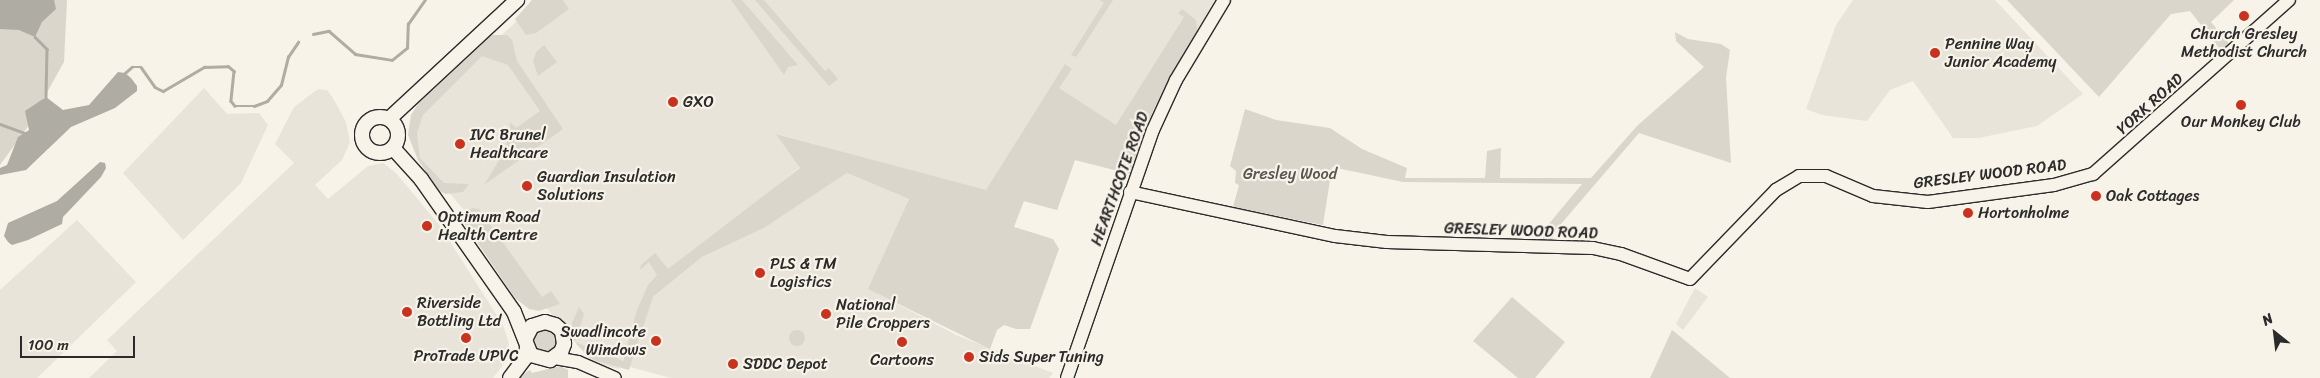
<!DOCTYPE html>
<style>
body{margin:0}
#map{position:relative;width:2320px;height:378px;overflow:hidden;background:#f7f3e8;font-family:Sriracha,sans-serif}
div>[style]{position:absolute}
.built>*{inset:0;background:#e8e4da}
.green>*{inset:0;background:#dad6cc}
.round{border-radius:50%}
.water>*{inset:0;background:#afaca4}
.stream>*{height:2.5px;margin:-1.25px;padding:0 1.25px;transform-origin:1.25px;border-radius:1.25px;background:#afaca4}
.roads{filter:drop-shadow(1px 0 #2b2b2b) drop-shadow(-1px 0 #2b2b2b) drop-shadow(0 1px #2b2b2b) drop-shadow(0 -1px #2b2b2b)}
.secondary>*{height:12px;margin:-6px;padding:0 6px;transform-origin:6px;border-radius:6px;background:#f7f3e8}
.primary>*{height:14px;margin:-7px;padding:0 7px;transform-origin:7px;border-radius:7px;background:#f7f3e8}
.primary>.ring{margin:-7px;padding:0;box-sizing:content-box;background:none;border:14px solid #f7f3e8;border-radius:50%}
.dots>*{width:14px;height:14px;translate:-50% -50%;box-sizing:border-box;border:2px solid #f7f3e8;border-radius:50%}
span{translate:-50% -50%;white-space:nowrap;text-align:center;line-height:1.15;-webkit-text-stroke:4.5px #f7f3e8;paint-order:stroke}
.poi-label{font-size:16px;color:#2b2b2b}
.left{translate:0 -50%;text-align:left}
.right{translate:-100% -50%;text-align:right}
.street-label{font-size:16px;color:#2b2b2b}
.park-label{font-size:16px;color:#575653}
.north{position:absolute;left:2250px;top:308px;width:50px;height:50px;-webkit-text-stroke:4px #f7f3e8;paint-order:stroke;rotate:331deg;font-size:14px;font-weight:700;line-height:20px;text-align:center;color:#2b2b2b}
.north::after{content:'';display:block;margin:auto;width:18px;height:22px;background:#2b2b2b;clip-path:polygon(50% 0,100% 100%,50% 72%,0 100%)}
.scale{position:absolute;left:20px;top:336px;width:115px;height:22px;box-sizing:border-box;border:2px solid #2b2b2b;border-top:0;padding-left:6px;font-size:15px;line-height:18px;white-space:nowrap;color:#2b2b2b;-webkit-text-stroke:4px #f7f3e8;paint-order:stroke}
</style>
<div id="map">
<div class="built">
<div style="clip-path:polygon(539px 0,1215px 0,1160px 92px,1130px 174px,1075px 160px,1057px 210px,777px 134px,800px 167px,649px 290px,619px 369px,593px 363px,420px 158px,413px 133px,418px 114px)"></div>
<div style="clip-path:polygon(1853px 0,1995px 0,2083px 94px,2037px 126px,1979px 138px,1953px 138px,1913px 81px,1890px 90px,1867px 121px,1822px 115px,1806px 109px,1836px 25px)"></div>
<div style="clip-path:polygon(204px 88px,227px 114px,259px 113px,268px 125px,241px 183px,183px 240px,123px 173px)"></div>
<div style="clip-path:polygon(318px 89px,327px 90px,333px 98px,346px 122px,350px 142px,342px 160px,315px 185px,328px 199px,368px 166px,383px 163px,396px 173px,440px 226px,503px 325px,509px 344px,507px 360px,493px 378px,89px 378px,117px 351px,107px 340px,294px 163px,275px 144px,294px 107px)"></div>
<div style="clip-path:polygon(847px 173px,909px 199px,869px 289px,956px 335px,1053px 373px,1049px 378px,671px 378px,630px 367px,652px 298px,702px 257px,764px 228px)"></div>
<div style="clip-path:polygon(77px 220px,136px 282px,37px 378px,0 378px,0 290px)"></div>
<div style="clip-path:polygon(1695px 288px,1708px 297px,1683px 330px,1676px 324px)"></div>
</div>
<div class="green">
<div style="clip-path:polygon(0 0,67px 0,64px 62px,27px 128px,0 165px)"></div>
<div style="clip-path:polygon(532px 0,563px 0,569px 9px,536px 33px,526px 35px,515px 19px)"></div>
<div style="clip-path:polygon(731px 0,742px 0,798px 65px,788px 67px,784px 75px)"></div>
<div style="clip-path:polygon(755px 0,764px 0,825px 71px,829px 68px,838px 79px,829px 86px)"></div>
<div style="clip-path:polygon(1100px 0,1113px 0,1073px 62px,1076px 57px,1071px 55px,1104px 3px)"></div>
<div style="clip-path:polygon(2007px 0,2234px 0,2211px 22px,2230px 45px,2223px 53px,2190px 11px,2171px 14px,2099px 97px)"></div>
<div style="clip-path:polygon(1182px 9px,1196px 20px,1197px 31px,1154px 109px,1130px 174px,1075px 160px,1057px 210px,1024px 201px,1014px 227px,1053px 239px,1059px 249px,1030px 329px,1016px 329px,1004px 325px,997px 330px,990px 349px,868px 289px,909px 199px,847px 173px,764px 228px,702px 257px,653px 297px,629px 370px,594px 360px,577px 345px,572px 336px,572px 323px,579px 307px,584px 314px,575px 342px,623px 361px,637px 310px,648px 285px,657px 275px,649px 262px,640px 270px,641px 265px,655px 253px,668px 269px,800px 168px,776px 134px,986px 190px,1065px 64px,1072px 69px,1059px 88px,1116px 125px,1184px 17px,1178px 13px)"></div>
<div style="clip-path:polygon(1675px 32px,1688px 39px,1721px 44px,1730px 50px,1726px 78px,1731px 163px,1639px 133px,1555px 231px,1552px 240px,1543px 239px,1543px 231px,1582px 184px,1403px 182px,1332px 167px,1323px 225px,1233px 207px,1239px 185px,1235px 183px,1236px 171px,1230px 166px,1245px 109px,1276px 120px,1330px 128px,1362px 149px,1407px 168px,1405px 178px,1485px 178px,1487px 151px,1501px 148px,1500px 178px,1591px 178px,1637px 126px,1704px 67px,1676px 41px)"></div>
<div style="clip-path:polygon(492px 35px,507px 35px,512px 40px,517px 61px,563px 129px,484px 185px,501px 157px,510px 134px,510px 122px,516px 128px,540px 111px,508px 65px,482px 56px,423px 115px,417px 133px,420px 158px,444px 183px,469px 184px,463px 192px,446px 194px,439px 191px,418px 160px,408px 135px,411px 115px,418px 104px)"></div>
<div style="clip-path:polygon(544px 45px,557px 62px,538px 76px,533px 61px,536px 52px)"></div>
<div style="clip-path:polygon(473px 208px,479px 209px,542px 297px,551px 291px,560px 304px,539px 311px,529px 309px,515px 298px,464px 223px,467px 210px)"></div>
<div style="clip-path:polygon(1512px 297px,1565px 342px,1535px 378px,1518px 378px,1473px 341px)"></div>
<div class="round" style="left:532px;top:328px;width:24px;height:24px"></div>
<div class="round" style="left:789px;top:330px;width:16px;height:16px"></div>
<div style="clip-path:polygon(1672px 330px,1676px 333px,1730px 378px,1650px 378px)"></div>
<div style="clip-path:polygon(560px 366px,568px 370px,568px 378px,517px 378px,530px 370px,532px 373px)"></div>
</div>
<div class="water">
<div style="clip-path:polygon(0 0,54px 0,56px 9px,42px 22px,35px 37px,19px 30px,0 29px)"></div>
<div style="clip-path:polygon(118px 72px,125px 73px,131px 78px,137px 86px,137px 91px,115px 108px,71px 127px,26px 170px,0 175px,0 168px,7px 165px,18px 137px,29px 130px,25px 111px,46px 97px,63px 110px,89px 105px)"></div>
<div style="clip-path:polygon(100px 162px,105px 163px,106px 168px,101px 177px,63px 217px,62px 224px,28px 240px,12px 245px,8px 242px,4px 236px,8px 223px,57px 201px)"></div>
</div>
<div class="stream">
<div style="left:313px;top:34px;width:16px;rotate:-11deg"></div>
<div style="left:329px;top:31px;width:35px;rotate:41deg"></div>
<div style="left:355px;top:54px;width:37px;rotate:9deg"></div>
<div style="left:392px;top:60px;width:19px;rotate:-39deg"></div>
<div style="left:407px;top:48px;width:24px;rotate:-88deg"></div>
<div style="left:408px;top:24px;width:29px;rotate:-55deg"></div>
<div style="left:35px;top:37px;width:17px;rotate:45deg"></div>
<div style="left:47px;top:49px;width:48px;rotate:91.2deg"></div>
<div style="left:125px;top:73px;width:9px;rotate:-41deg"></div>
<div style="left:132px;top:67px;width:9px"></div>
<div style="left:141px;top:67px;width:24px;rotate:55deg"></div>
<div style="left:155px;top:87px;width:9px;rotate:27deg"></div>
<div style="left:163px;top:91px;width:48px;rotate:-30.3deg"></div>
<div style="left:204px;top:67px;width:24px;rotate:-2deg"></div>
<div style="left:228px;top:66px;width:8px;rotate:40deg"></div>
<div style="left:234px;top:71px;width:30px;rotate:96deg"></div>
<div style="left:231px;top:101px;width:6px;rotate:51deg"></div>
<div style="left:235px;top:106px;width:19px"></div>
<div style="left:254px;top:106px;width:14px;rotate:-21deg"></div>
<div style="left:267px;top:101px;width:21px;rotate:-49deg"></div>
<div style="left:281px;top:85px;width:29px;rotate:-76deg"></div>
<div style="left:288px;top:57px;width:18px;rotate:-56deg"></div>
<div style="left:0;top:124px;width:27px;rotate:20deg"></div>
</div>
<div class="roads">
<div class="secondary">
<div style="left:1130px;top:192px;width:210px;rotate:12.1deg"></div>
<div style="left:1335px;top:236px;width:52px;rotate:6.6deg"></div>
<div style="left:1387px;top:242px;width:206px;rotate:1.7deg"></div>
<div style="left:1593px;top:248px;width:29px;rotate:12deg"></div>
<div style="left:1621px;top:254px;width:73px;rotate:19.9deg"></div>
<div style="left:1690px;top:279px;width:124px;rotate:-46deg"></div>
<div style="left:1776px;top:190px;width:27px;rotate:-31deg"></div>
<div style="left:1799px;top:176px;width:27px"></div>
<div style="left:1826px;top:176px;width:51px;rotate:23.1deg"></div>
<div style="left:1873px;top:196px;width:55px;rotate:6.2deg"></div>
<div style="left:1928px;top:202px;width:127px;rotate:-7.7deg"></div>
<div style="left:2054px;top:185px;width:41px;rotate:-15.8deg"></div>
<div style="left:2093px;top:174px;width:262px;rotate:-41.6deg"></div>
<div style="left:555px;top:358px;width:23px;rotate:10deg"></div>
<div style="left:578px;top:362px;width:40px;rotate:23.4deg"></div>
<div style="left:1067px;top:378px;width:262px;rotate:-70.9deg"></div>
<div style="left:1153px;top:130px;width:55px;rotate:-65.3deg"></div>
<div style="left:1176px;top:80px;width:93px;rotate:-59deg"></div>
</div>
<div class="primary">
<div class="ring" style="left:362px;top:117px;width:22px;height:22px"></div>
<div style="left:389px;top:119px;width:175px;rotate:-42.9deg"></div>
<div style="left:393px;top:148px;width:42px;rotate:47.9deg"></div>
<div style="left:421px;top:179px;width:162px;rotate:55deg"></div>
<div style="left:514px;top:312px;width:46px;rotate:68.4deg"></div>
<div style="left:531px;top:355px;width:20px;rotate:15deg"></div>
<div style="left:550px;top:360px;width:14px;rotate:-36deg"></div>
<div style="left:561px;top:352px;width:9px;rotate:-69deg"></div>
<div style="left:564px;top:344px;width:13px;rotate:-99deg"></div>
<div style="left:562px;top:331px;width:9px;rotate:-139deg"></div>
<div style="left:555px;top:325px;width:10px;rotate:-163deg"></div>
<div style="left:545px;top:322px;width:14px;rotate:163deg"></div>
<div style="left:532px;top:326px;width:13px;rotate:117deg"></div>
<div style="left:510px;top:378px;width:25px;rotate:-53deg"></div>
<div style="left:525px;top:358px;width:10px;rotate:-79deg"></div>
</div>
</div>
<div class="dots">
<div style="left:2244px;top:16px;background:#c8321e"></div>
<div style="left:1935px;top:53px;background:#c8321e"></div>
<div style="left:673px;top:102px;background:#c8321e"></div>
<div style="left:2241px;top:105px;background:#c8321e"></div>
<div style="left:460px;top:144px;background:#c8321e"></div>
<div style="left:527px;top:186px;background:#c8321e"></div>
<div style="left:2096px;top:196px;background:#c8321e"></div>
<div style="left:1968px;top:213px;background:#c8321e"></div>
<div style="left:427px;top:226px;background:#c8321e"></div>
<div style="left:760px;top:273px;background:#c8321e"></div>
<div style="left:407px;top:312px;background:#c8321e"></div>
<div style="left:826px;top:314px;background:#c8321e"></div>
<div style="left:466px;top:338px;background:#c8321e"></div>
<div style="left:656px;top:341px;background:#c8321e"></div>
<div style="left:902px;top:342px;background:#c8321e"></div>
<div style="left:969px;top:357px;background:#c8321e"></div>
<div style="left:733px;top:364px;background:#c8321e"></div>
</div>
<div class="poi-label">
<span style="left:2244px;top:43px">Church Gresley<br>Methodist Church</span>
<span class="left" style="left:1945px;top:53px">Pennine Way<br>Junior Academy</span>
<span class="left" style="left:683px;top:102px">GXO</span>
<span style="left:2241px;top:122px">Our Monkey Club</span>
<span class="left" style="left:470px;top:144px">IVC Brunel<br>Healthcare</span>
<span class="left" style="left:537px;top:186px">Guardian Insulation<br>Solutions</span>
<span class="left" style="left:2106px;top:196px">Oak Cottages</span>
<span class="left" style="left:1978px;top:213px">Hortonholme</span>
<span class="left" style="left:438px;top:226px">Optimum Road<br>Health Centre</span>
<span class="left" style="left:770px;top:273px">PLS &amp; TM<br>Logistics</span>
<span class="left" style="left:417px;top:312px">Riverside<br>Bottling Ltd</span>
<span class="left" style="left:836px;top:314px">National<br>Pile Croppers</span>
<span class="right" style="left:646px;top:341px">Swadlincote<br>Windows</span>
<span style="left:466px;top:356px">ProTrade UPVC</span>
<span class="left" style="left:979px;top:357px">Sids Super Tuning</span>
<span style="left:902px;top:360px">Cartoons</span>
<span class="left" style="left:743px;top:364px">SDDC Depot</span>
</div>
<div class="street-label">
<span style="left:2150px;top:104px;rotate:-42deg">YORK ROAD</span>
<span style="left:1990px;top:174px;rotate:-7deg">GRESLEY WOOD ROAD</span>
<span style="left:1120px;top:179px;rotate:-70deg">HEARTHCOTE ROAD</span>
<span style="left:1521px;top:231px;rotate:2deg">GRESLEY WOOD ROAD</span>
</div>
<div class="park-label">
<span style="left:1290px;top:174px">Gresley Wood</span>
</div>
<div class="north">N</div>
<div class="scale">100 m</div>
</div>
